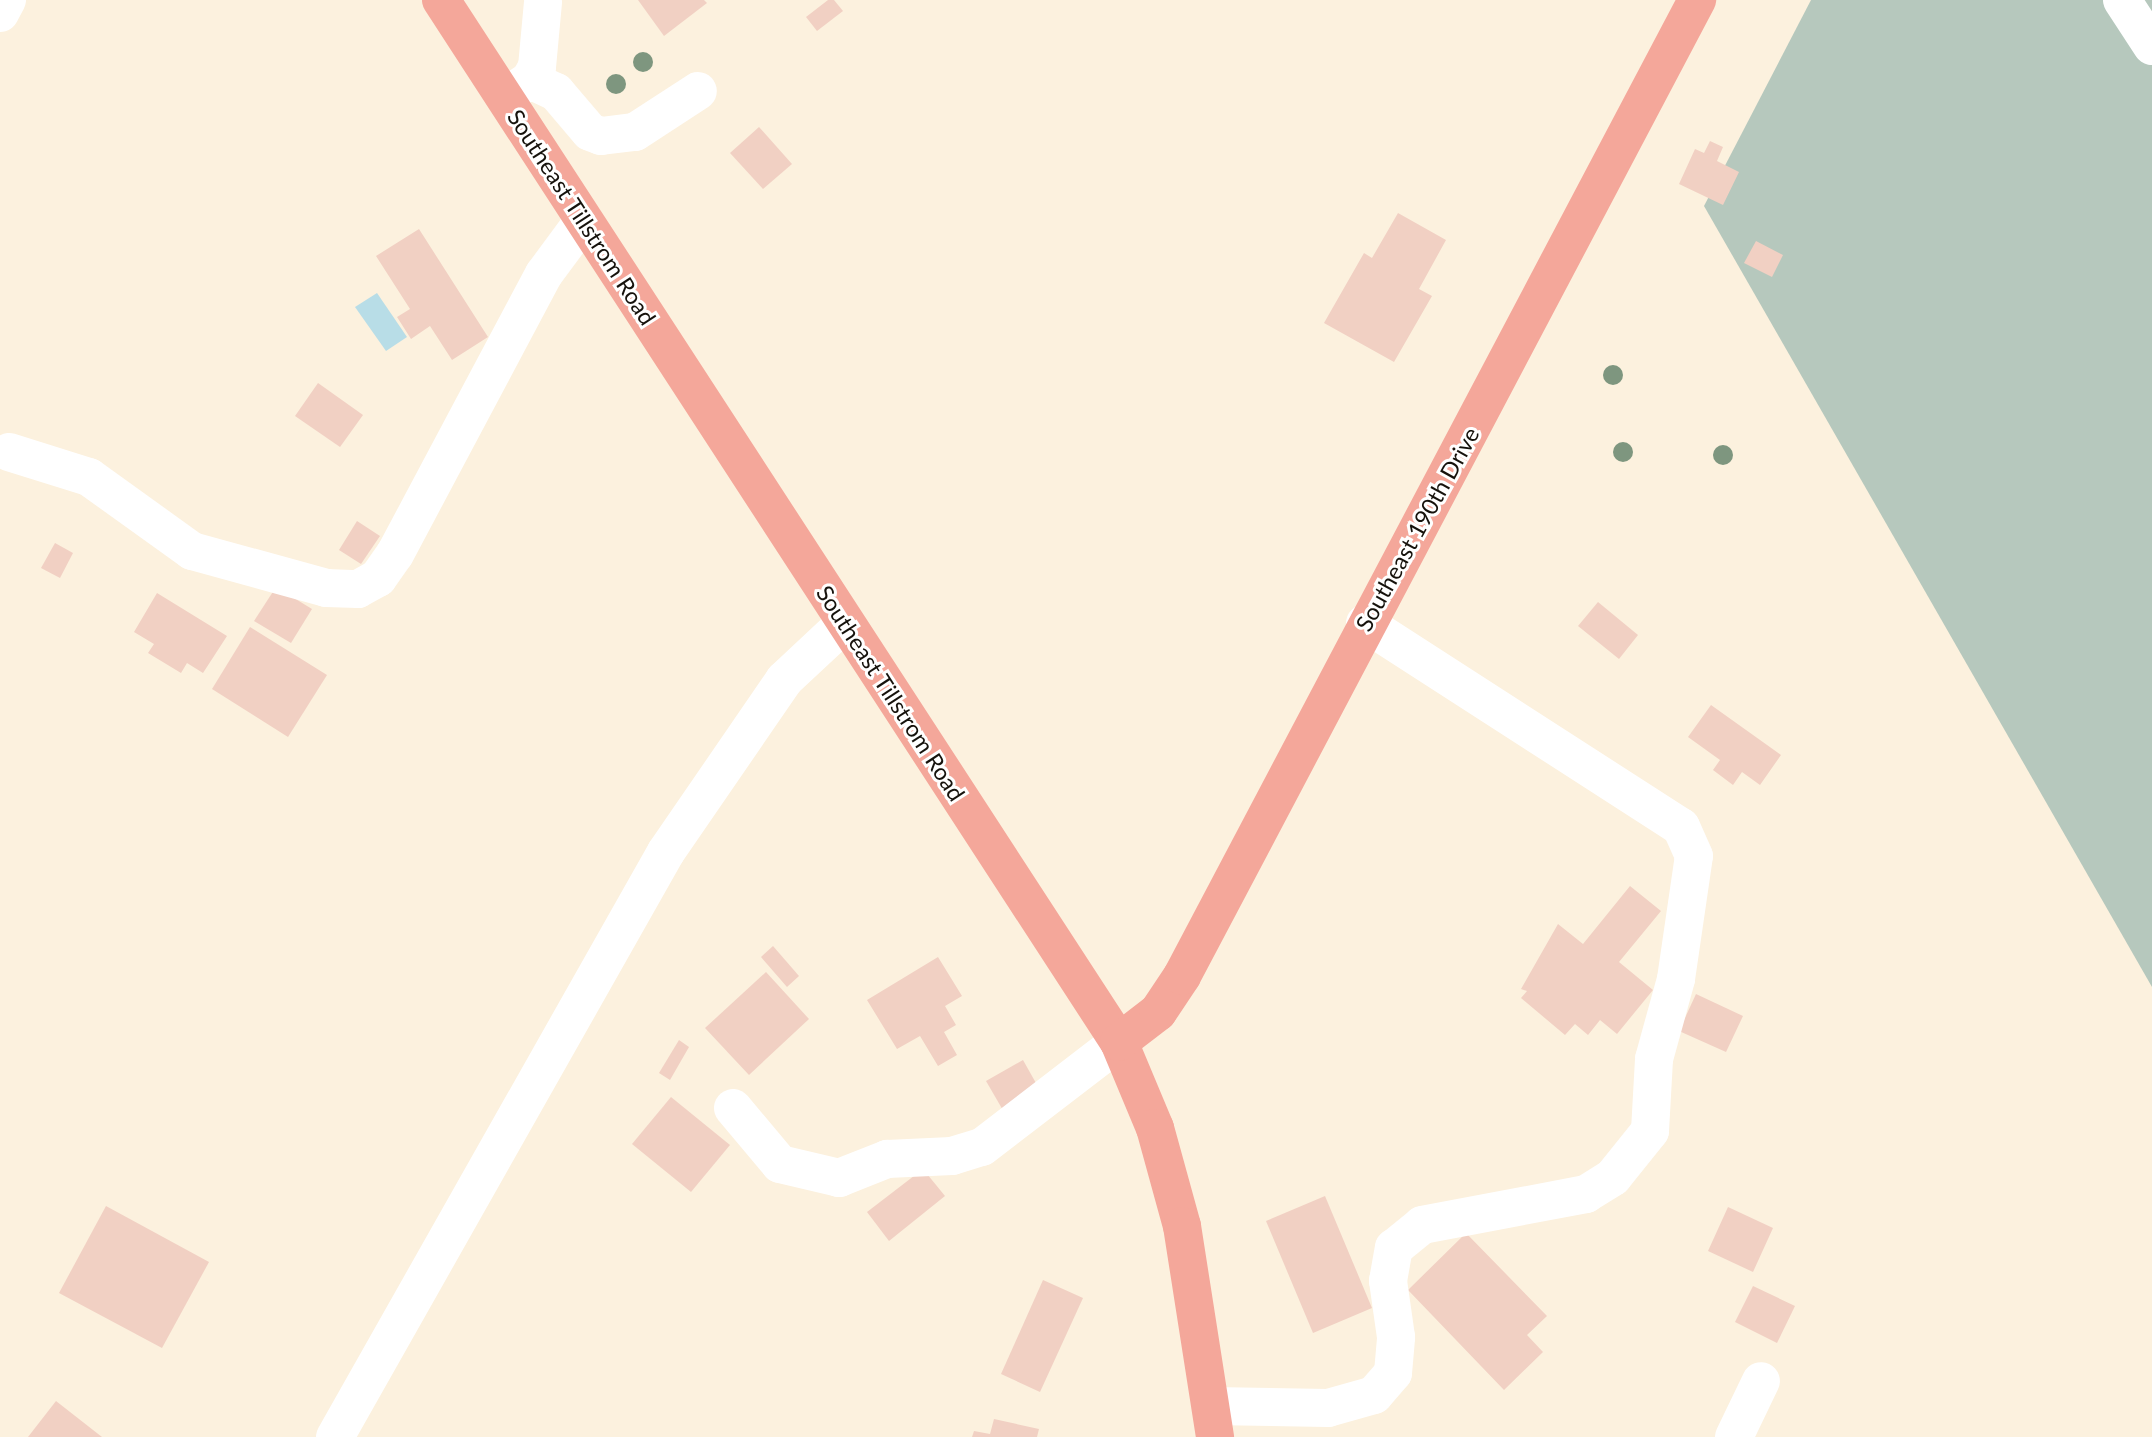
<!DOCTYPE html>
<style>
body{margin:0}
#map{position:relative;width:2152px;height:1437px;overflow:hidden;background:#fcf1de;font-family:Lato,sans-serif}
div>[style]{position:absolute}
.green>*{inset:0;background:#b6c8bd}
.water>*{inset:0;background:#b8dde7}
.building>*{inset:0;background:#f1d0c3}
.minor>*{height:38px;margin:-19px;padding:0 19px;transform-origin:19px;border-radius:19px;background:#fff}
.major>*{height:38px;margin:-19px;padding:0 19px;transform-origin:19px;border-radius:19px;background:#f4a79a}
.trees>*{width:20px;height:20px;margin:-10px;border-radius:50%;background:#7e967f}
span{translate:-50% -50%;white-space:nowrap;text-align:center;line-height:1.15;-webkit-text-stroke:6px #fff;paint-order:stroke}
.street-label{font-size:23px;color:#16120c}
</style>
<div id="map">
<div class="green">
<div style="clip-path:polygon(1811px 0,2152px 0,2152px 987px,1704px 206px)"></div>
</div>
<div class="water">
<div style="clip-path:polygon(377px 293px,407px 337px,386px 351px,355px 307px)"></div>
</div>
<div class="building">
<div style="clip-path:polygon(638px 0,704px 0,707px 3px,664px 36px)"></div>
<div style="clip-path:polygon(828px 0,834px 0,843px 11px,817px 31px,806px 17px)"></div>
<div style="clip-path:polygon(759px 127px,792px 164px,763px 189px,730px 153px)"></div>
<div style="clip-path:polygon(1710px 141px,1723px 147px,1717px 161px,1739px 172px,1723px 205px,1679px 184px,1695px 149px,1704px 153px)"></div>
<div style="clip-path:polygon(1398px 213px,1446px 240px,1419px 289px,1432px 296px,1394px 362px,1324px 323px,1364px 253px,1372px 258px)"></div>
<div style="clip-path:polygon(419px 229px,488px 337px,452px 360px,430px 326px,411px 339px,397px 317px,410px 309px,376px 256px)"></div>
<div style="clip-path:polygon(1756px 241px,1783px 255px,1772px 277px,1744px 263px)"></div>
<div style="clip-path:polygon(318px 383px,363px 415px,340px 447px,295px 416px)"></div>
<div style="clip-path:polygon(357px 521px,380px 536px,361px 564px,339px 550px)"></div>
<div style="clip-path:polygon(55px 543px,73px 553px,60px 578px,41px 568px)"></div>
<div style="clip-path:polygon(276px 587px,312px 609px,291px 643px,254px 621px)"></div>
<div style="clip-path:polygon(157px 593px,227px 636px,203px 673px,187px 663px,181px 673px,148px 653px,154px 644px,134px 632px)"></div>
<div style="clip-path:polygon(1598px 602px,1638px 635px,1619px 659px,1578px 626px)"></div>
<div style="clip-path:polygon(250px 627px,327px 675px,288px 737px,212px 689px)"></div>
<div style="clip-path:polygon(1711px 705px,1781px 755px,1760px 785px,1742px 772px,1733px 785px,1713px 770px,1720px 760px,1688px 737px)"></div>
<div style="clip-path:polygon(1630px 886px,1661px 911px,1619px 962px,1653px 990px,1617px 1034px,1600px 1020px,1588px 1035px,1575px 1024px,1565px 1035px,1521px 998px,1527px 991px,1521px 989px,1558px 924px,1583px 944px)"></div>
<div style="clip-path:polygon(773px 946px,799px 976px,787px 987px,761px 957px)"></div>
<div style="clip-path:polygon(938px 957px,962px 996px,945px 1006px,956px 1025px,944px 1032px,957px 1055px,938px 1066px,920px 1036px,897px 1049px,867px 1000px)"></div>
<div style="clip-path:polygon(766px 972px,809px 1019px,749px 1075px,705px 1028px)"></div>
<div style="clip-path:polygon(1696px 994px,1743px 1016px,1726px 1052px,1679px 1031px)"></div>
<div style="clip-path:polygon(679px 1040px,689px 1047px,670px 1080px,659px 1073px)"></div>
<div style="clip-path:polygon(1023px 1060px,1041px 1092px,1004px 1112px,986px 1081px)"></div>
<div style="clip-path:polygon(671px 1097px,730px 1145px,691px 1192px,632px 1144px)"></div>
<div style="clip-path:polygon(923px 1169px,945px 1196px,889px 1241px,867px 1212px)"></div>
<div style="clip-path:polygon(1325px 1196px,1372px 1308px,1313px 1333px,1266px 1221px)"></div>
<div style="clip-path:polygon(106px 1206px,209px 1262px,162px 1348px,59px 1293px)"></div>
<div style="clip-path:polygon(1728px 1207px,1773px 1228px,1753px 1272px,1708px 1251px)"></div>
<div style="clip-path:polygon(1466px 1233px,1547px 1316px,1527px 1335px,1543px 1352px,1504px 1390px,1408px 1290px)"></div>
<div style="clip-path:polygon(1043px 1280px,1083px 1298px,1040px 1392px,1001px 1374px)"></div>
<div style="clip-path:polygon(1753px 1286px,1795px 1306px,1777px 1343px,1735px 1322px)"></div>
<div style="clip-path:polygon(56px 1401px,102px 1437px,28px 1437px)"></div>
<div style="clip-path:polygon(994px 1419px,1039px 1429px,1037px 1437px,972px 1437px,974px 1431px,990px 1434px)"></div>
</div>
<div class="minor">
<div style="left:2122px;top:0;width:55px;rotate:56.9deg"></div>
<div style="left:0;top:13px;width:15px;rotate:-62deg"></div>
<div style="left:530px;top:80px;width:29px;rotate:25deg"></div>
<div style="left:556px;top:92px;width:52px;rotate:49.6deg"></div>
<div style="left:590px;top:132px;width:12px;rotate:20deg"></div>
<div style="left:601px;top:136px;width:34px;rotate:-7deg"></div>
<div style="left:635px;top:132px;width:75px;rotate:-33.1deg"></div>
<div style="left:509px;top:94px;width:25px;rotate:-34deg"></div>
<div style="left:530px;top:80px;width:15px;rotate:-62deg"></div>
<div style="left:537px;top:67px;width:65px;rotate:-84.7deg"></div>
<div style="left:9px;top:452px;width:84px;rotate:17.4deg"></div>
<div style="left:89px;top:477px;width:127px;rotate:35.7deg"></div>
<div style="left:192px;top:551px;width:139px;rotate:15.4deg"></div>
<div style="left:326px;top:588px;width:32px;rotate:2deg"></div>
<div style="left:358px;top:589px;width:23px;rotate:-29deg"></div>
<div style="left:378px;top:578px;width:29px;rotate:-55deg"></div>
<div style="left:395px;top:554px;width:317px;rotate:-62deg"></div>
<div style="left:544px;top:274px;width:67px;rotate:-53.5deg"></div>
<div style="left:733px;top:1108px;width:73px;rotate:50deg"></div>
<div style="left:780px;top:1164px;width:61px;rotate:13.3deg"></div>
<div style="left:839px;top:1178px;width:52px;rotate:-21.6deg"></div>
<div style="left:887px;top:1159px;width:65px;rotate:-2.6deg"></div>
<div style="left:952px;top:1156px;width:31px;rotate:-17deg"></div>
<div style="left:982px;top:1147px;width:173px;rotate:-37.5deg"></div>
<div style="left:1211px;top:1406px;width:117px;rotate:1deg"></div>
<div style="left:1328px;top:1408px;width:48px;rotate:-15.8deg"></div>
<div style="left:1374px;top:1395px;width:29px;rotate:-49deg"></div>
<div style="left:1393px;top:1373px;width:36px;rotate:-85deg"></div>
<div style="left:1396px;top:1337px;width:57px;rotate:-98.1deg"></div>
<div style="left:1388px;top:1281px;width:34px;rotate:-80deg"></div>
<div style="left:1394px;top:1248px;width:36px;rotate:-39deg"></div>
<div style="left:1422px;top:1225px;width:167px;rotate:-10.7deg"></div>
<div style="left:1586px;top:1194px;width:32px;rotate:-32deg"></div>
<div style="left:1613px;top:1177px;width:59px;rotate:-51.2deg"></div>
<div style="left:1650px;top:1131px;width:72px;rotate:-86.8deg"></div>
<div style="left:1654px;top:1059px;width:83px;rotate:-74.6deg"></div>
<div style="left:1676px;top:979px;width:124px;rotate:-81.7deg"></div>
<div style="left:1694px;top:856px;width:32px;rotate:-114deg"></div>
<div style="left:1681px;top:827px;width:376px;rotate:-147.2deg"></div>
<div style="left:335px;top:1437px;width:672px;rotate:-60.5deg"></div>
<div style="left:666px;top:852px;width:209px;rotate:-55.5deg"></div>
<div style="left:784px;top:680px;width:83px;rotate:-43.1deg"></div>
<div style="left:1734px;top:1437px;width:62px;rotate:-64.3deg"></div>
</div>
<div class="major">
<div style="left:441px;top:0;width:1243px;rotate:56.95deg"></div>
<div style="left:1119px;top:1042px;width:93px;rotate:67.3deg"></div>
<div style="left:1155px;top:1128px;width:102px;rotate:74.6deg"></div>
<div style="left:1182px;top:1226px;width:214px;rotate:81.1deg"></div>
<div style="left:1119px;top:1042px;width:49px;rotate:-37.6deg"></div>
<div style="left:1158px;top:1012px;width:43px;rotate:-56.3deg"></div>
<div style="left:1182px;top:976px;width:1104px;rotate:-62.18deg"></div>
</div>
<div class="trees">
<div style="left:643px;top:62px"></div>
<div style="left:616px;top:84px"></div>
<div style="left:1613px;top:375px"></div>
<div style="left:1623px;top:452px"></div>
<div style="left:1723px;top:455px"></div>
</div>
<div class="street-label">
<span style="left:582px;top:217px;rotate:57deg">Southeast Tillstrom Road</span>
<span style="left:1417px;top:529px;rotate:-61deg">Southeast 190th Drive</span>
<span style="left:891px;top:693px;rotate:57deg">Southeast Tillstrom Road</span>
</div>
</div>
